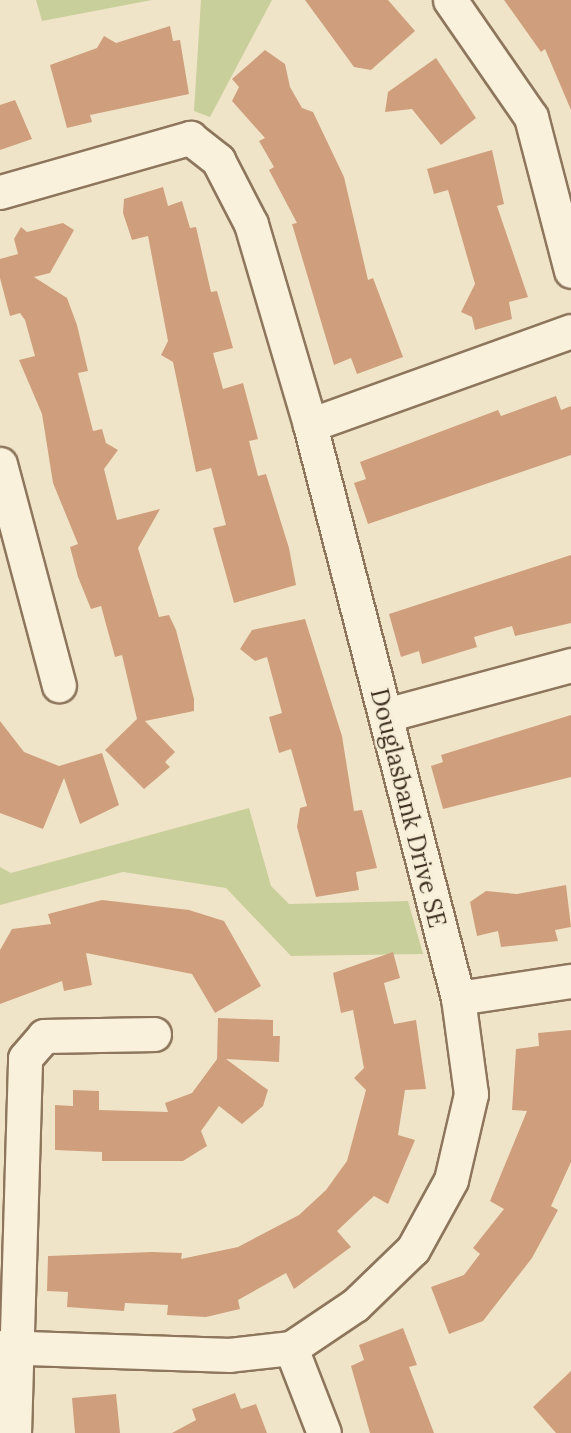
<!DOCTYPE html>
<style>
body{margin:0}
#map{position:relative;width:571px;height:1433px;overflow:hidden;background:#f0e4c8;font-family:Lora,serif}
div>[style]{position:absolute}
.green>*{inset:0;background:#c9cf9b}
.building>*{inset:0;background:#cf9f7d}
.roads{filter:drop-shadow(2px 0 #8d765c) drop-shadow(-2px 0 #8d765c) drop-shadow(0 2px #8d765c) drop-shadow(0 -2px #8d765c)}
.minor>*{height:33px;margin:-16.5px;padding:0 16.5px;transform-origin:16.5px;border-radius:16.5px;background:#faf1dc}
span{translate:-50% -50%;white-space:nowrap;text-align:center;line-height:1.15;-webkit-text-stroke:5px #f7eed8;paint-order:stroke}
.street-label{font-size:24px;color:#3d2e20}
</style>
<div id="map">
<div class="green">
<div style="clip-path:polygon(36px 0,152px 0,42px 21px)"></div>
<div style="clip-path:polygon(201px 0,272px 0,210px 117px,194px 111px)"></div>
<div style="clip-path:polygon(249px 808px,271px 886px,289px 904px,408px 901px,423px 954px,291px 956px,226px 888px,123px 872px,0 905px,0 867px,11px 873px)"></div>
</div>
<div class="building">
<div style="clip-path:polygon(305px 0,388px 0,415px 31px,371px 70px,354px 67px)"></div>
<div style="clip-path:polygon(504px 0,571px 0,571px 110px,545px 49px,541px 52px)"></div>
<div style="clip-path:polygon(170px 26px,173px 41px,180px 40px,189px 94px,90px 115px,92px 122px,67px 128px,50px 65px,97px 48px,104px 36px,116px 43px)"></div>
<div style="clip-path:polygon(265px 50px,285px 64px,290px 87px,302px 108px,313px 112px,344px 177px,368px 280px,373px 278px,403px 357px,357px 374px,351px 358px,334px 365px,292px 224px,297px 223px,269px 170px,274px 167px,259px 141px,265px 138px,232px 101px,239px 87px,232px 79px)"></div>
<div style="clip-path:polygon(436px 58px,476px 118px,441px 145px,412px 109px,385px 112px,388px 92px)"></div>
<div style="clip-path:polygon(15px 100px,32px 139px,0 150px,0 105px)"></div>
<div style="clip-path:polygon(492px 150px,504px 204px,497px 206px,528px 297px,509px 302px,512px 319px,475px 330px,472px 317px,461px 312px,475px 284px,448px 190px,434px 194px,427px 169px)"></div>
<div style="clip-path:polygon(163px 187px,168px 206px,182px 201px,190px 228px,196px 227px,211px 292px,217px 291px,233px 348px,213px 353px,223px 389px,243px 383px,258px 439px,249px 441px,258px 476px,266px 474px,289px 548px,296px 585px,234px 603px,213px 528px,226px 525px,211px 468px,196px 472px,173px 362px,161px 355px,168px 341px,148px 236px,132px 240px,123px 213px,124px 199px)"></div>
<div style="clip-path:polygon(63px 223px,74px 230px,50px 273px,34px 277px,67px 298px,77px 325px,88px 371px,78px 373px,93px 431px,102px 429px,106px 443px,118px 450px,104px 469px,117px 520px,160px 509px,138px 548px,159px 617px,169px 615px,176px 630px,194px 699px,194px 711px,145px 721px,175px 752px,165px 762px,170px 767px,144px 789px,105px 750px,137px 719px,122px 655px,115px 657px,101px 606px,91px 609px,78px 577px,70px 547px,78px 544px,53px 483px,42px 414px,19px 360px,35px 356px,25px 320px,20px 313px,10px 316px,0 278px,0 259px,18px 254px,14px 239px,21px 227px,27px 232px)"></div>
<div style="clip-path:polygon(556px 396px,561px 410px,571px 406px,571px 455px,368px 524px,354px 483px,366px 479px,360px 462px,498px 410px,501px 416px)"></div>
<div style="clip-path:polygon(571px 555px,571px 623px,515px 636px,512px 626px,474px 637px,477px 647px,422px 664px,419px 651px,401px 657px,389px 614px)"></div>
<div style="clip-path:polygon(305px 619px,342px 736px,354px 811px,362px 810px,377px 868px,356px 872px,359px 890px,316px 897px,297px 827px,300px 808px,307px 806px,291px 749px,279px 753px,269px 717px,282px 713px,267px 657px,255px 661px,240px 649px,252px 630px)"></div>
<div style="clip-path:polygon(571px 715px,571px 777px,443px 809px,431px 766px,443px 762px,441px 755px)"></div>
<div style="clip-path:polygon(0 721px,24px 752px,59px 766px,102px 753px,119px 805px,80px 824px,64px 778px,43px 829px,0 813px)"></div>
<div style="clip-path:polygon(566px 885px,571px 927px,555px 930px,558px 941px,501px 947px,498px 931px,477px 936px,470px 902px,486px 891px,517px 894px)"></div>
<div style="clip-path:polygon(102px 900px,189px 910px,224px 921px,261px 986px,215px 1013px,192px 974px,86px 953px,92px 985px,64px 991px,62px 981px,0 1004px,0 950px,12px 929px,51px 924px,48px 914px)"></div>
<div style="clip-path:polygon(393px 952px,400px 978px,384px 983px,394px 1024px,416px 1020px,426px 1089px,405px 1090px,398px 1135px,415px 1140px,388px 1204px,374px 1196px,337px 1231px,351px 1247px,294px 1289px,286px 1273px,238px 1300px,240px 1309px,206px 1317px,167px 1315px,168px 1305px,125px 1303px,124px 1311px,67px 1307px,68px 1292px,47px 1291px,48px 1256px,152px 1252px,182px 1253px,181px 1259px,238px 1247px,299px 1215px,326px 1190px,347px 1161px,366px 1090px,354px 1078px,364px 1068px,353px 1010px,341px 1013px,333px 973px)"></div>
<div style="clip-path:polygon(218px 1018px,273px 1020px,273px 1036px,280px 1036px,279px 1062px,226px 1059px,268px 1090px,263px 1106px,242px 1124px,219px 1106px,201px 1131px,207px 1146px,183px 1161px,102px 1161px,102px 1152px,55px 1150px,55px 1105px,73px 1106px,73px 1090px,99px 1091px,99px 1110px,168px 1112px,165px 1103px,192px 1093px,217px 1059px)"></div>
<div style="clip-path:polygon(571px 1030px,571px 1162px,551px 1206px,558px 1210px,532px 1258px,483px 1321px,449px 1334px,431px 1287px,464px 1275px,480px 1254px,473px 1248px,504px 1209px,490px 1201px,527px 1111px,512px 1110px,516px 1049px,539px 1046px,538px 1033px)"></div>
<div style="clip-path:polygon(403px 1328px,417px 1365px,409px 1367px,434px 1433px,370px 1433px,351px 1366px,364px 1360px,359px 1345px)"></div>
<div style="clip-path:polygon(571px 1371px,571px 1433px,556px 1433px,533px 1407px)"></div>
<div style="clip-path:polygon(235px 1393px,241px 1409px,256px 1404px,267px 1433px,172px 1433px,196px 1420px,192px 1409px)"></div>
<div style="clip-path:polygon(116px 1394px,120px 1433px,75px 1433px,72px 1398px)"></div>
</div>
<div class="roads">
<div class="minor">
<div style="left:450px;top:0;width:142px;rotate:55.3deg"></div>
<div style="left:531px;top:117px;width:159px;rotate:75.4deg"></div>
<div style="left:0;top:192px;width:198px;rotate:-15.9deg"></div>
<div style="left:190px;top:138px;width:36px;rotate:38deg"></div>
<div style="left:218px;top:160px;width:72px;rotate:62.7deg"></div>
<div style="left:251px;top:224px;width:209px;rotate:73.6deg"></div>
<div style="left:310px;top:425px;width:592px;rotate:75.52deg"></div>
<div style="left:458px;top:998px;width:97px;rotate:82.3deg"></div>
<div style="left:471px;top:1094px;width:88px;rotate:103.1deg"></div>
<div style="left:451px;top:1180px;width:79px;rotate:118.8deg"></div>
<div style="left:413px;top:1249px;width:81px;rotate:136deg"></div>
<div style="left:355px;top:1305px;width:77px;rotate:146.1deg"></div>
<div style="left:291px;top:1348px;width:62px;rotate:173.6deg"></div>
<div style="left:229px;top:1355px;width:229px;rotate:-178deg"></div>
<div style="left:310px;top:425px;width:277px;rotate:-19.8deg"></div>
<div style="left:0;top:464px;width:229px;rotate:75.1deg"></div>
<div style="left:386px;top:715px;width:192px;rotate:-15.1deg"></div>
<div style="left:458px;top:998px;width:114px;rotate:-8.6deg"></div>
<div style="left:291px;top:1348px;width:91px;rotate:68.8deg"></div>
<div style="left:14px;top:1433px;width:375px;rotate:-88.3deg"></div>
<div style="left:25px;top:1058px;width:29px;rotate:-49deg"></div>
<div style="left:44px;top:1036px;width:110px;rotate:-1deg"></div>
</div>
</div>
<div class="street-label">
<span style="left:408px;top:808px;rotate:76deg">Douglasbank Drive SE</span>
</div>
</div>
